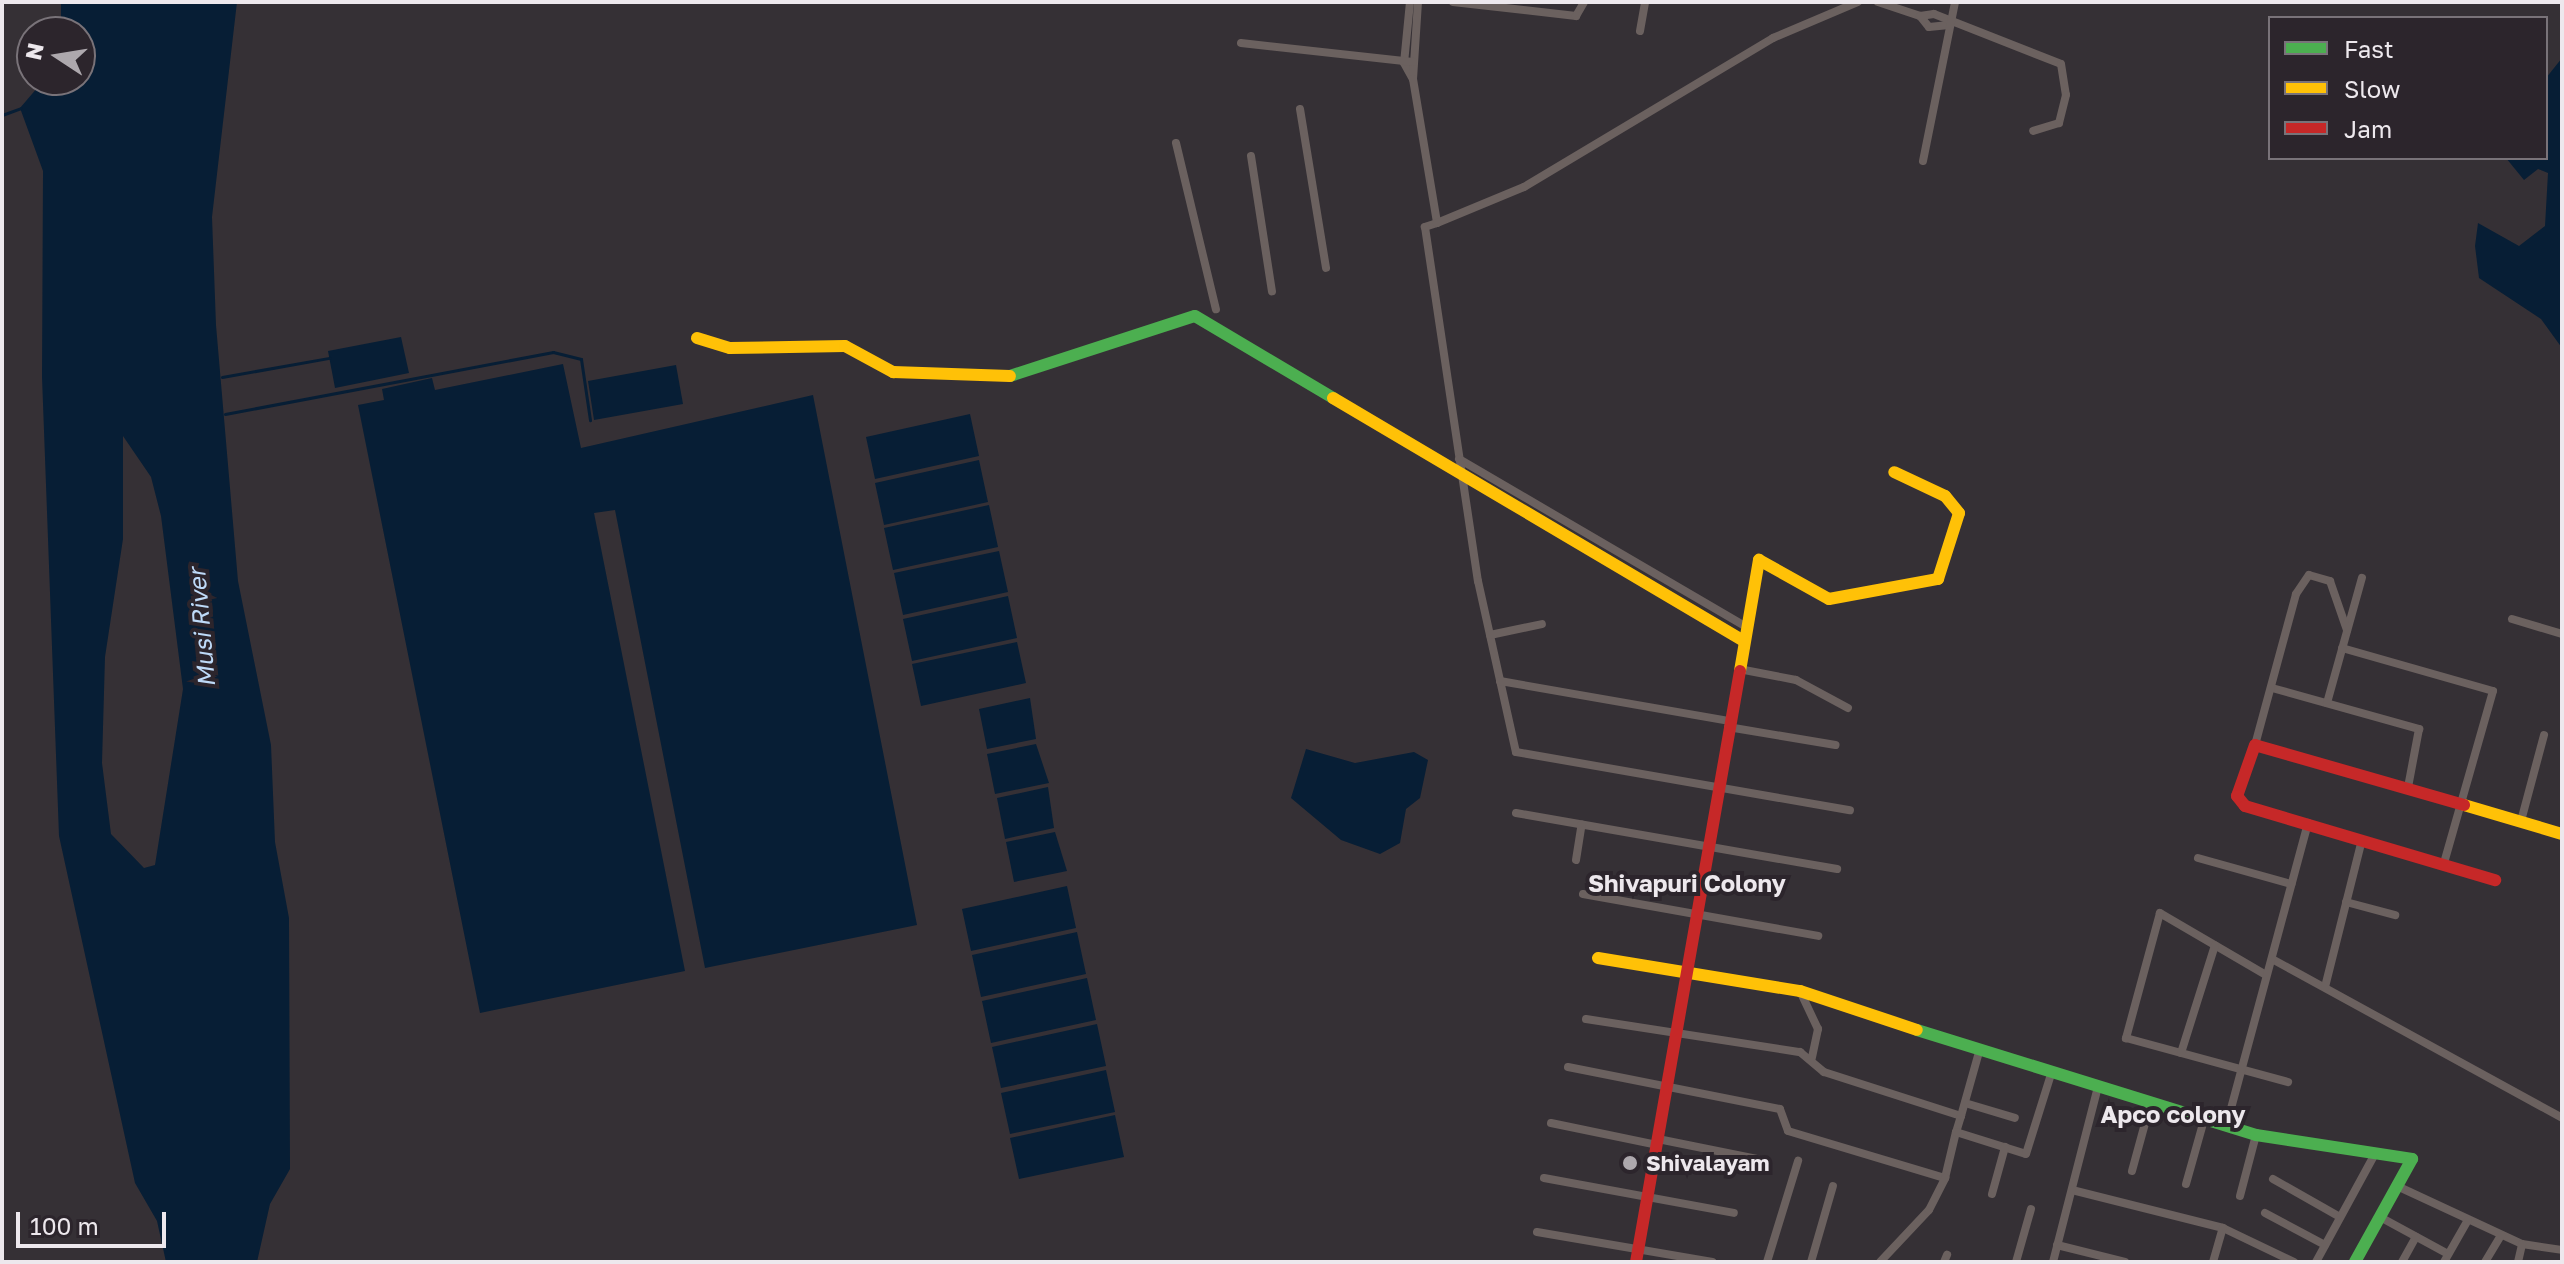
<!DOCTYPE html>
<style>
body{margin:0}
#map{position:relative;width:2564px;height:1264px;overflow:hidden;background:#353035;font-family:"Golos Text",sans-serif}
div>[style]{position:absolute}
.water>*{inset:0;background:#071e35}
.stream>*{height:3px;margin:-1.5px;padding:0 1.5px;transform-origin:1.5px;border-radius:1.5px;background:#071e35}
.street>*{height:8px;margin:-4px;padding:0 4px;transform-origin:4px;border-radius:4px;background:#6b615f}
.fast>*{height:12px;margin:-6px;padding:0 6px;transform-origin:6px;border-radius:6px;background:#4caf50}
.slow>*{height:12px;margin:-6px;padding:0 6px;transform-origin:6px;border-radius:6px;background:#ffc107}
.jam>*{height:12px;margin:-6px;padding:0 6px;transform-origin:6px;border-radius:6px;background:#c62828}
.dots>*{width:22px;height:22px;translate:-50% -50%;box-sizing:border-box;border:4px solid #2c252c;border-radius:50%}
span{translate:-50% -50%;white-space:nowrap;text-align:center;line-height:1.15;-webkit-text-stroke:8px #2c252c;paint-order:stroke}
.poi-label{font-size:22px;color:#ede8ed;font-weight:700}
.left{translate:0 -50%;text-align:left}
.water-label{font-size:24px;color:#bedaf8;font-style:italic}
.neighbourhood-label{font-size:24px;color:#ede8ed;font-weight:700}
.frame{position:absolute;inset:0;border:4px solid #ede8ed;pointer-events:none}
.legend{position:absolute;left:2268px;top:16px;width:280px;height:144px;box-sizing:border-box;background:#2c252c;border:2px solid #797379;margin:0;padding:10px 14px;list-style:none;font-size:24px;color:#ede8ed}
.legend li{display:flex;align-items:center;gap:16px;height:40px}
.legend b{width:40px;border:2px solid #797379}
.north{position:absolute;left:16px;top:16px;width:80px;height:80px;box-sizing:border-box;background:#2c252c;border:2px solid #797379;border-radius:50%;rotate:282deg;font-size:22px;font-weight:700;line-height:32px;text-align:center;color:#ede8ed}
.north::after{content:'';display:block;margin:auto;width:28px;height:36px;background:#ada8ad;clip-path:polygon(50% 0,100% 100%,50% 72%,0 100%)}
.scale{position:absolute;left:16px;top:1212px;width:150px;height:36px;box-sizing:border-box;border:4px solid #ede8ed;border-top:0;padding-left:10px;font-size:24px;line-height:28px;white-space:nowrap;color:#ede8ed;-webkit-text-stroke:6px #2c252c;paint-order:stroke}
</style>
<div id="map">
<div class="water">
<div style="clip-path:polygon(evenodd,61px 2px,237px 2px,212px 217px,216px 325px,238px 581px,271px 745px,275px 842px,289px 918px,290px 1169px,270px 1204px,257px 1262px,166px 1262px,157px 1221px,135px 1183px,59px 836px,42px 377px,43px 171px,20px 108px,44px 80px,80px 80px,80px 32px,61px 32px,61px 2px,123px 436px,151px 477px,161px 516px,183px 689px,155px 865px,144px 868px,111px 834px,102px 763px,105px 657px,123px 539px,123px 436px)"></div>
<div style="clip-path:polygon(2562px 58px,2562px 348px,2541px 319px,2479px 278px,2475px 246px,2478px 223px,2519px 246px,2545px 226px,2548px 173px,2538px 169px,2524px 180px,2506px 158px,2546px 158px,2546px 78px)"></div>
<div style="clip-path:polygon(401px 337px,409px 373px,335px 388px,328px 351px)"></div>
<div style="clip-path:polygon(563px 364px,581px 448px,813px 395px,917px 925px,705px 968px,615px 510px,594px 513px,685px 971px,480px 1013px,358px 405px,384px 400px,382px 389px,432px 378px,435px 390px)"></div>
<div style="clip-path:polygon(676px 365px,683px 404px,594px 420px,588px 381px)"></div>
<div style="clip-path:polygon(970px 414px,979px 456px,875px 479px,866px 437px)"></div>
<div style="clip-path:polygon(979px 460px,988px 502px,884px 525px,875px 483px)"></div>
<div style="clip-path:polygon(989px 505px,998px 547px,893px 570px,884px 528px)"></div>
<div style="clip-path:polygon(999px 551px,1008px 592px,903px 615px,894px 573px)"></div>
<div style="clip-path:polygon(1008px 596px,1017px 638px,912px 661px,903px 619px)"></div>
<div style="clip-path:polygon(1017px 642px,1026px 683px,921px 706px,912px 664px)"></div>
<div style="clip-path:polygon(1030px 698px,1036px 739px,987px 749px,979px 709px)"></div>
<div style="clip-path:polygon(1036px 744px,1049px 783px,995px 794px,987px 754px)"></div>
<div style="clip-path:polygon(1306px 749px,1355px 763px,1414px 752px,1428px 760px,1420px 798px,1406px 809px,1400px 843px,1380px 854px,1341px 840px,1291px 798px)"></div>
<div style="clip-path:polygon(1048px 787px,1054px 828px,1005px 839px,997px 798px)"></div>
<div style="clip-path:polygon(1055px 832px,1067px 871px,1014px 882px,1006px 842px)"></div>
<div style="clip-path:polygon(1067px 886px,1076px 928px,971px 951px,962px 909px)"></div>
<div style="clip-path:polygon(1077px 932px,1086px 974px,981px 997px,972px 955px)"></div>
<div style="clip-path:polygon(1087px 978px,1096px 1020px,991px 1043px,982px 1001px)"></div>
<div style="clip-path:polygon(1097px 1024px,1106px 1066px,1001px 1088px,992px 1047px)"></div>
<div style="clip-path:polygon(1106px 1070px,1115px 1112px,1010px 1134px,1001px 1093px)"></div>
<div style="clip-path:polygon(1115px 1115px,1124px 1157px,1019px 1179px,1010px 1138px)"></div>
</div>
<div class="stream">
<div style="left:2px;top:115px;width:20px;rotate:-20deg"></div>
<div style="left:222px;top:377px;width:109px;rotate:-10.1deg"></div>
<div style="left:225px;top:414px;width:334px;rotate:-10.7deg"></div>
<div style="left:553px;top:352px;width:29px;rotate:14deg"></div>
<div style="left:581px;top:359px;width:62px;rotate:81.6deg"></div>
</div>
<div class="street">
<div style="left:1410px;top:2px;width:61px;rotate:95.6deg"></div>
<div style="left:1404px;top:63px;width:18px;rotate:61deg"></div>
<div style="left:1418px;top:2px;width:77px;rotate:93.7deg"></div>
<div style="left:1413px;top:79px;width:146px;rotate:80.5deg"></div>
<div style="left:1437px;top:223px;width:13px;rotate:162deg"></div>
<div style="left:1425px;top:227px;width:358px;rotate:81.5deg"></div>
<div style="left:1478px;top:581px;width:175px;rotate:77.5deg"></div>
<div style="left:1516px;top:752px;width:339px;rotate:9.9deg"></div>
<div style="left:1453px;top:2px;width:124px;rotate:6.5deg"></div>
<div style="left:1576px;top:16px;width:16px;rotate:-60deg"></div>
<div style="left:1878px;top:2px;width:44px;rotate:18.4deg"></div>
<div style="left:1920px;top:16px;width:14px;rotate:51deg"></div>
<div style="left:1929px;top:27px;width:20px;rotate:-6deg"></div>
<div style="left:1920px;top:16px;width:14px;rotate:-8deg"></div>
<div style="left:1934px;top:14px;width:136px;rotate:21.5deg"></div>
<div style="left:2061px;top:64px;width:31px;rotate:81deg"></div>
<div style="left:2066px;top:95px;width:29px;rotate:104deg"></div>
<div style="left:2059px;top:123px;width:27px;rotate:163deg"></div>
<div style="left:1640px;top:31px;width:29px;rotate:-80deg"></div>
<div style="left:1241px;top:43px;width:173px;rotate:6.3deg"></div>
<div style="left:1300px;top:109px;width:161px;rotate:80.7deg"></div>
<div style="left:1176px;top:143px;width:171px;rotate:76.5deg"></div>
<div style="left:1251px;top:156px;width:137px;rotate:81.2deg"></div>
<div style="left:1923px;top:161px;width:162px;rotate:-78.6deg"></div>
<div style="left:1437px;top:223px;width:94px;rotate:-22.5deg"></div>
<div style="left:1524px;top:187px;width:290px;rotate:-30.9deg"></div>
<div style="left:1773px;top:38px;width:92px;rotate:-23deg"></div>
<div style="left:1459px;top:459px;width:333px;rotate:30.3deg"></div>
<div style="left:2512px;top:619px;width:52px;rotate:16.7deg"></div>
<div style="left:1490px;top:635px;width:53px;rotate:-11.9deg"></div>
<div style="left:2342px;top:648px;width:157px;rotate:15.9deg"></div>
<div style="left:2493px;top:691px;width:179px;rotate:105.9deg"></div>
<div style="left:1739px;top:669px;width:58px;rotate:10.9deg"></div>
<div style="left:1796px;top:680px;width:59px;rotate:28.3deg"></div>
<div style="left:1500px;top:681px;width:232px;rotate:9.9deg"></div>
<div style="left:2272px;top:688px;width:153px;rotate:15.6deg"></div>
<div style="left:2419px;top:729px;width:59px;rotate:100.7deg"></div>
<div style="left:2327px;top:703px;width:130px;rotate:-74.4deg"></div>
<div style="left:1728px;top:727px;width:109px;rotate:9.5deg"></div>
<div style="left:2255px;top:745px;width:156px;rotate:-74.8deg"></div>
<div style="left:2296px;top:594px;width:23px;rotate:-56deg"></div>
<div style="left:2309px;top:575px;width:22px;rotate:16deg"></div>
<div style="left:2330px;top:581px;width:52px;rotate:70.9deg"></div>
<div style="left:1516px;top:813px;width:326px;rotate:9.9deg"></div>
<div style="left:2521px;top:821px;width:89px;rotate:-75deg"></div>
<div style="left:2198px;top:858px;width:97px;rotate:15.6deg"></div>
<div style="left:1576px;top:860px;width:36px;rotate:-81deg"></div>
<div style="left:1583px;top:894px;width:239px;rotate:10.1deg"></div>
<div style="left:2346px;top:902px;width:51px;rotate:14.9deg"></div>
<div style="left:2272px;top:959px;width:331px;rotate:28.7deg"></div>
<div style="left:2266px;top:975px;width:123px;rotate:-149.7deg"></div>
<div style="left:2160px;top:913px;width:130px;rotate:105.2deg"></div>
<div style="left:2126px;top:1038px;width:168px;rotate:15.2deg"></div>
<div style="left:2325px;top:987px;width:152px;rotate:-75.9deg"></div>
<div style="left:1800px;top:991px;width:42px;rotate:64.7deg"></div>
<div style="left:1818px;top:1029px;width:29px;rotate:102deg"></div>
<div style="left:1586px;top:1019px;width:217px;rotate:8.8deg"></div>
<div style="left:1800px;top:1052px;width:31px;rotate:40deg"></div>
<div style="left:1824px;top:1072px;width:144px;rotate:17.8deg"></div>
<div style="left:1961px;top:1116px;width:17px;rotate:107deg"></div>
<div style="left:2181px;top:1053px;width:113px;rotate:-72.5deg"></div>
<div style="left:1568px;top:1067px;width:216px;rotate:11.2deg"></div>
<div style="left:1780px;top:1109px;width:23px;rotate:70deg"></div>
<div style="left:1788px;top:1131px;width:164px;rotate:16.7deg"></div>
<div style="left:1945px;top:1178px;width:47px;rotate:-76.6deg"></div>
<div style="left:1956px;top:1132px;width:73px;rotate:17.4deg"></div>
<div style="left:2026px;top:1154px;width:84px;rotate:-72.6deg"></div>
<div style="left:1965px;top:1103px;width:52px;rotate:16.7deg"></div>
<div style="left:1961px;top:1116px;width:66px;rotate:-74.3deg"></div>
<div style="left:1551px;top:1123px;width:108px;rotate:11.7deg"></div>
<div style="left:2226px;top:1127px;width:315px;rotate:-74.9deg"></div>
<div style="left:1658px;top:1139px;width:101px;rotate:11.4deg"></div>
<div style="left:2132px;top:1171px;width:68px;rotate:-74.7deg"></div>
<div style="left:1544px;top:1178px;width:193px;rotate:10.4deg"></div>
<div style="left:2273px;top:1179px;width:77px;rotate:29.6deg"></div>
<div style="left:2186px;top:1184px;width:66px;rotate:-74.3deg"></div>
<div style="left:2397px;top:1186px;width:138px;rotate:24.9deg"></div>
<div style="left:2522px;top:1244px;width:40px;rotate:8.5deg"></div>
<div style="left:2072px;top:1190px;width:156px;rotate:14.1deg"></div>
<div style="left:2223px;top:1228px;width:79px;rotate:25.6deg"></div>
<div style="left:1992px;top:1194px;width:49px;rotate:-74.5deg"></div>
<div style="left:2240px;top:1196px;width:63px;rotate:-75.3deg"></div>
<div style="left:2265px;top:1213px;width:68px;rotate:28.1deg"></div>
<div style="left:2380px;top:1217px;width:77px;rotate:28.6deg"></div>
<div style="left:1537px;top:1232px;width:178px;rotate:9.7deg"></div>
<div style="left:2057px;top:1245px;width:70px;rotate:14deg"></div>
<div style="left:1767px;top:1262px;width:106px;rotate:-72.9deg"></div>
<div style="left:1811px;top:1262px;width:79px;rotate:-73.9deg"></div>
<div style="left:1880px;top:1262px;width:71px;rotate:-46.7deg"></div>
<div style="left:1929px;top:1210px;width:36px;rotate:-63deg"></div>
<div style="left:1944px;top:1262px;width:8px;rotate:-67deg"></div>
<div style="left:2016px;top:1262px;width:55px;rotate:-74.2deg"></div>
<div style="left:2053px;top:1262px;width:177px;rotate:-75.6deg"></div>
<div style="left:2213px;top:1262px;width:35px;rotate:-74deg"></div>
<div style="left:2316px;top:1262px;width:123px;rotate:-61.4deg"></div>
<div style="left:2402px;top:1262px;width:29px;rotate:-61deg"></div>
<div style="left:2444px;top:1262px;width:48px;rotate:-60.3deg"></div>
<div style="left:2485px;top:1262px;width:31px;rotate:-59deg"></div>
<div style="left:2518px;top:1262px;width:18px;rotate:-77deg"></div>
</div>
<div class="fast">
<div style="left:1010px;top:376px;width:194px;rotate:-18deg"></div>
<div style="left:1195px;top:316px;width:161px;rotate:30.7deg"></div>
<div style="left:1917px;top:1030px;width:355px;rotate:17.2deg"></div>
<div style="left:2256px;top:1135px;width:158px;rotate:8.7deg"></div>
<div style="left:2412px;top:1159px;width:118px;rotate:119deg"></div>
</div>
<div class="slow">
<div style="left:697px;top:338px;width:34px;rotate:17deg"></div>
<div style="left:730px;top:348px;width:115px;rotate:-1deg"></div>
<div style="left:845px;top:346px;width:55px;rotate:28.4deg"></div>
<div style="left:893px;top:372px;width:117px;rotate:2deg"></div>
<div style="left:1333px;top:398px;width:477px;rotate:30.6deg"></div>
<div style="left:1740px;top:671px;width:113px;rotate:-80.3deg"></div>
<div style="left:1759px;top:560px;width:80px;rotate:29.1deg"></div>
<div style="left:1829px;top:599px;width:111px;rotate:-10.4deg"></div>
<div style="left:1938px;top:579px;width:69px;rotate:-72.3deg"></div>
<div style="left:1959px;top:513px;width:22px;rotate:-129deg"></div>
<div style="left:1945px;top:496px;width:56px;rotate:-154.8deg"></div>
<div style="left:2464px;top:805px;width:102px;rotate:16.5deg"></div>
<div style="left:1598px;top:958px;width:205px;rotate:9.3deg"></div>
<div style="left:1800px;top:991px;width:123px;rotate:18.4deg"></div>
</div>
<div class="jam">
<div style="left:2464px;top:805px;width:217px;rotate:-164deg"></div>
<div style="left:2255px;top:745px;width:54px;rotate:109.4deg"></div>
<div style="left:2237px;top:796px;width:13px;rotate:51deg"></div>
<div style="left:2245px;top:806px;width:261px;rotate:16.5deg"></div>
<div style="left:1636px;top:1262px;width:600px;rotate:-80.02deg"></div>
</div>
<div class="dots">
<div style="left:1630px;top:1163px;background:#ada8ad"></div>
</div>
<div class="poi-label">
<span class="left" style="left:1646px;top:1163px">Shivalayam</span>
</div>
<div class="water-label">
<span style="left:201px;top:628px;rotate:-95deg">Musi River</span>
</div>
<div class="neighbourhood-label">
<span style="left:1687px;top:883px">Shivapuri Colony</span>
<span style="left:2173px;top:1114px">Apco colony</span>
</div>
<div class="frame"></div>
<ul class="legend">
<li><b style="height:10px;background:#4caf50"></b>Fast</li>
<li><b style="height:10px;background:#ffc107"></b>Slow</li>
<li><b style="height:10px;background:#c62828"></b>Jam</li>
</ul>
<div class="north">N</div>
<div class="scale">100 m</div>
</div>
